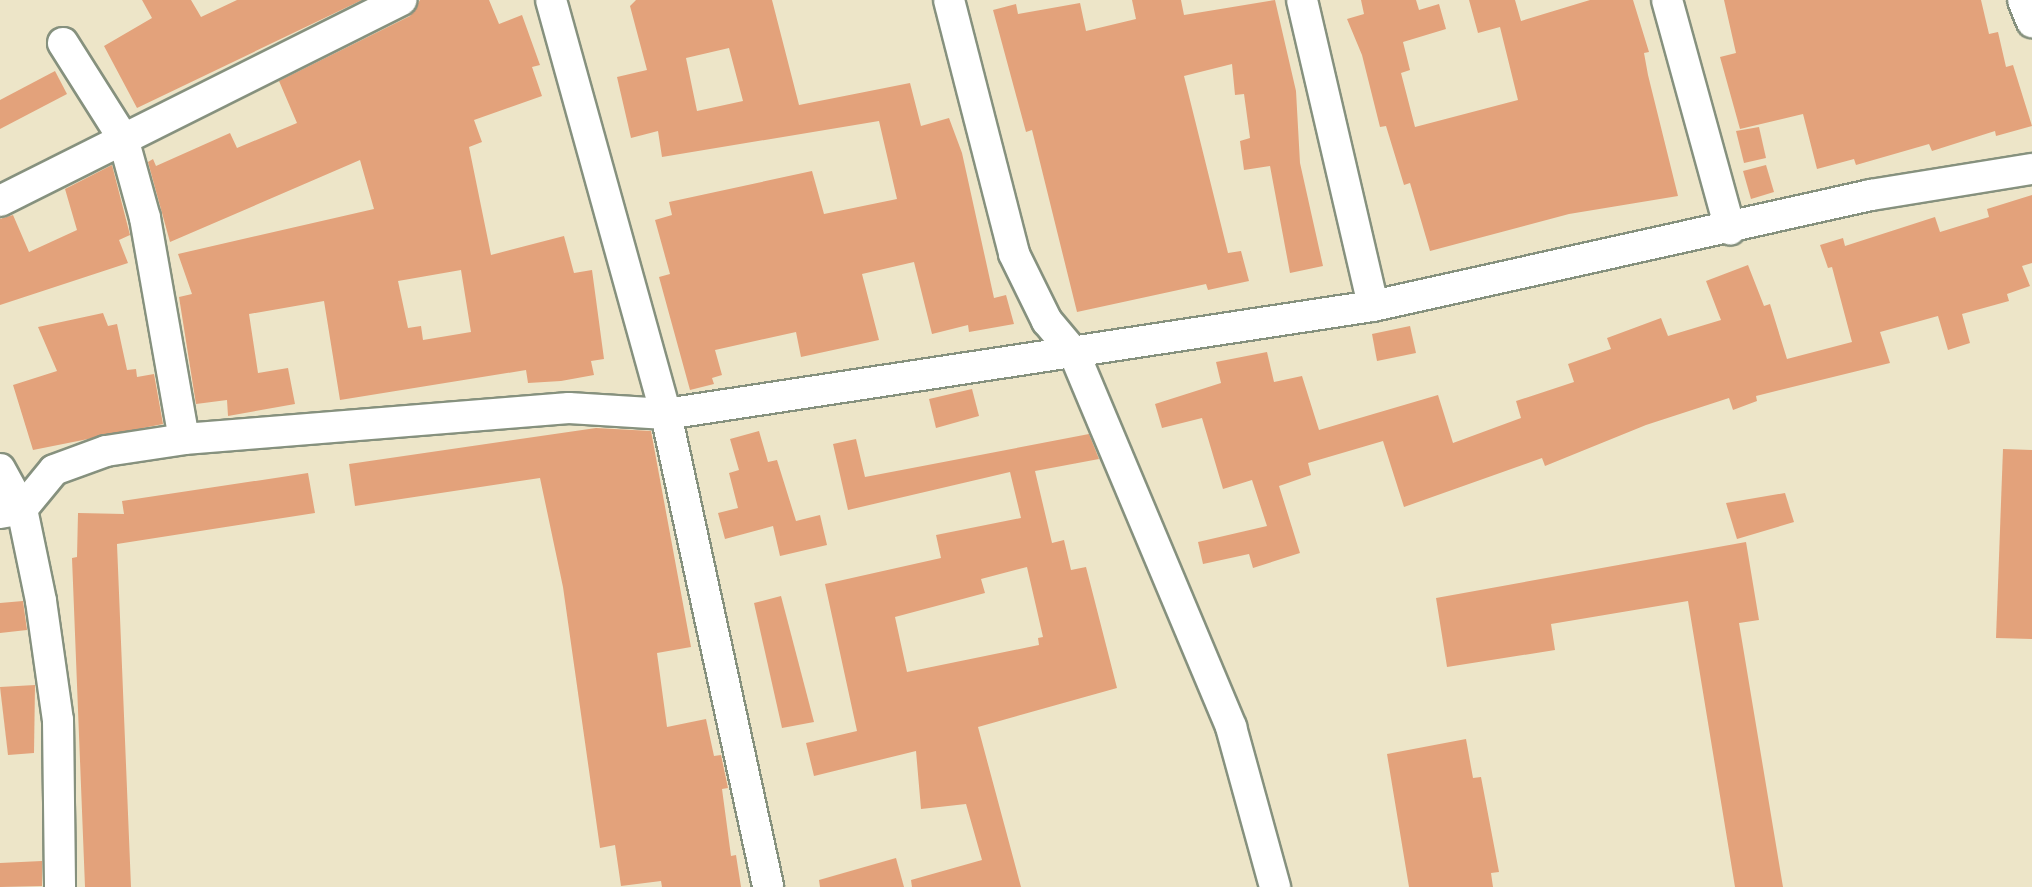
<!DOCTYPE html>
<style>
body{margin:0}
#map{position:relative;width:2032px;height:887px;overflow:hidden;background:#ede5c8;font-family:"EB Garamond",serif}
div>[style]{position:absolute}
.building>*{inset:0;background:#e3a27b}
.roads{filter:drop-shadow(2px 0 #86917e) drop-shadow(-2px 0 #86917e) drop-shadow(0 2px #86917e) drop-shadow(0 -2px #86917e)}
.minor>*{height:30px;margin:-15px;padding:0 15px;transform-origin:15px;border-radius:15px;background:#fff}
span{translate:-50% -50%;white-space:nowrap;text-align:center;line-height:1.15;-webkit-text-stroke:6px #fdfcf7;paint-order:stroke}
</style>
<div id="map">
<div class="building">
<div style="clip-path:polygon(142px 0,191px 0,201px 17px,237px 0,362px 0,137px 108px,104px 46px,152px 18px)"></div>
<div style="clip-path:polygon(evenodd,420px 0,489px 0,499px 24px,522px 15px,540px 65px,532px 67px,542px 96px,474px 120px,482px 142px,469px 147px,491px 255px,564px 236px,574px 273px,592px 270px,604px 359px,591px 361px,594px 375px,561px 381px,528px 383px,526px 370px,340px 400px,324px 301px,249px 314px,258px 373px,288px 368px,295px 404px,228px 416px,227px 400px,196px 404px,179px 297px,192px 294px,178px 254px,374px 209px,360px 160px,170px 242px,148px 162px,153px 159px,156px 166px,230px 133px,237px 148px,297px 123px,279px 81px,410px 16px,420px 0,461px 270px,471px 332px,423px 340px,421px 326px,408px 328px,398px 281px,461px 270px)"></div>
<div style="clip-path:polygon(evenodd,636px 0,772px 0,799px 105px,910px 83px,921px 126px,949px 118px,962px 153px,994px 298px,1006px 295px,1014px 324px,969px 332px,968px 325px,932px 334px,914px 262px,862px 274px,879px 340px,801px 357px,796px 332px,715px 350px,722px 375px,712px 378px,714px 384px,690px 390px,659px 277px,670px 274px,655px 220px,672px 215px,669px 202px,812px 171px,824px 214px,897px 199px,879px 121px,662px 157px,658px 131px,631px 138px,617px 77px,647px 70px,630px 6px,636px 0,729px 48px,743px 101px,697px 111px,686px 58px,729px 48px)"></div>
<div style="clip-path:polygon(1132px 0,1181px 0,1184px 15px,1275px 0,1296px 91px,1300px 163px,1323px 266px,1290px 273px,1270px 166px,1244px 170px,1240px 141px,1250px 138px,1244px 94px,1235px 95px,1232px 64px,1184px 76px,1228px 253px,1241px 251px,1249px 281px,1208px 290px,1206px 284px,1077px 312px,1032px 130px,1026px 132px,993px 10px,1016px 4px,1018px 14px,1080px 3px,1086px 31px,1136px 19px)"></div>
<div style="clip-path:polygon(1361px 0,1416px 0,1419px 10px,1439px 4px,1446px 29px,1403px 42px,1410px 70px,1401px 73px,1415px 127px,1518px 100px,1500px 27px,1478px 33px,1469px 0,1515px 0,1521px 21px,1590px 0,1633px 0,1649px 52px,1644px 53px,1648px 75px,1678px 196px,1569px 214px,1430px 251px,1410px 183px,1404px 185px,1386px 126px,1380px 127px,1362px 55px,1347px 19px,1364px 14px)"></div>
<div style="clip-path:polygon(1724px 0,1981px 0,1989px 34px,1998px 32px,2006px 67px,2013px 65px,2032px 126px,1996px 136px,1995px 131px,1932px 151px,1929px 144px,1856px 165px,1854px 159px,1817px 169px,1803px 114px,1740px 129px,1720px 57px,1736px 53px)"></div>
<div style="clip-path:polygon(55px 71px,67px 94px,0 129px,0 100px)"></div>
<div style="clip-path:polygon(1759px 127px,1766px 158px,1744px 163px,1736px 131px)"></div>
<div style="clip-path:polygon(112px 165px,130px 235px,119px 240px,128px 263px,0 305px,0 219px,13px 215px,29px 252px,77px 230px,65px 189px)"></div>
<div style="clip-path:polygon(1766px 165px,1774px 192px,1751px 199px,1743px 171px)"></div>
<div style="clip-path:polygon(2032px 195px,2032px 263px,2022px 266px,2030px 286px,2007px 294px,2009px 301px,1962px 314px,1970px 343px,1948px 350px,1938px 316px,1880px 332px,1890px 363px,1756px 396px,1757px 401px,1733px 410px,1729px 398px,1646px 425px,1545px 466px,1542px 458px,1404px 507px,1383px 441px,1308px 463px,1311px 475px,1279px 486px,1300px 553px,1253px 568px,1249px 554px,1203px 564px,1198px 542px,1267px 526px,1252px 480px,1223px 489px,1202px 418px,1162px 428px,1155px 404px,1221px 383px,1216px 362px,1267px 352px,1274px 382px,1302px 376px,1319px 430px,1438px 395px,1453px 443px,1521px 418px,1516px 401px,1574px 382px,1568px 364px,1611px 349px,1607px 338px,1661px 318px,1668px 336px,1721px 320px,1706px 281px,1748px 265px,1764px 306px,1770px 304px,1787px 359px,1852px 342px,1832px 267px,1828px 268px,1820px 245px,1843px 238px,1845px 246px,1935px 217px,1940px 232px,1989px 217px,1987px 209px)"></div>
<div style="clip-path:polygon(103px 313px,108px 326px,117px 324px,127px 370px,136px 369px,137px 377px,154px 374px,163px 424px,33px 450px,13px 385px,57px 371px,38px 327px)"></div>
<div style="clip-path:polygon(1410px 326px,1416px 353px,1377px 361px,1372px 334px)"></div>
<div style="clip-path:polygon(972px 389px,979px 416px,936px 428px,929px 399px)"></div>
<div style="clip-path:polygon(596px 428px,651px 431px,691px 647px,657px 653px,667px 727px,706px 719px,714px 756px,721px 755px,728px 788px,722px 789px,731px 856px,736px 855px,741px 887px,662px 887px,661px 881px,621px 886px,615px 845px,600px 848px,563px 587px,540px 478px,355px 506px,349px 464px)"></div>
<div style="clip-path:polygon(759px 431px,768px 462px,777px 460px,796px 521px,820px 515px,827px 545px,780px 556px,773px 526px,725px 539px,718px 513px,738px 508px,729px 473px,739px 470px,730px 439px)"></div>
<div style="clip-path:polygon(evenodd,1089px 434px,1099px 459px,1035px 471px,1052px 543px,1064px 540px,1071px 570px,1086px 567px,1117px 688px,978px 727px,1021px 887px,912px 887px,911px 880px,982px 860px,966px 804px,921px 809px,916px 751px,814px 776px,806px 743px,857px 731px,825px 584px,941px 558px,936px 535px,1021px 518px,1010px 472px,848px 510px,833px 444px,856px 439px,865px 477px,1089px 434px,1027px 567px,1043px 637px,1038px 638px,1039px 645px,907px 672px,895px 617px,985px 593px,981px 579px,1027px 567px)"></div>
<div style="clip-path:polygon(2003px 449px,2032px 450px,2032px 639px,1996px 638px)"></div>
<div style="clip-path:polygon(308px 473px,315px 513px,117px 544px,131px 887px,85px 887px,72px 558px,77px 557px,78px 513px,124px 514px,122px 501px)"></div>
<div style="clip-path:polygon(1785px 493px,1794px 522px,1737px 539px,1726px 503px)"></div>
<div style="clip-path:polygon(1746px 542px,1759px 620px,1739px 623px,1783px 887px,1735px 887px,1688px 601px,1551px 624px,1555px 650px,1447px 667px,1436px 598px)"></div>
<div style="clip-path:polygon(781px 596px,814px 722px,782px 728px,754px 603px)"></div>
<div style="clip-path:polygon(23px 601px,27px 630px,0 633px,0 603px)"></div>
<div style="clip-path:polygon(35px 685px,34px 753px,8px 755px,0 687px)"></div>
<div style="clip-path:polygon(1466px 739px,1473px 778px,1481px 777px,1499px 872px,1491px 873px,1493px 887px,1409px 887px,1387px 754px)"></div>
<div style="clip-path:polygon(896px 858px,904px 887px,820px 887px,819px 880px)"></div>
<div style="clip-path:polygon(42px 861px,42px 886px,0 887px,0 863px)"></div>
</div>
<div class="roads">
<div class="minor">
<div style="left:551px;top:0;width:430px;rotate:74.5deg"></div>
<div style="left:666px;top:414px;width:484px;rotate:77.8deg"></div>
<div style="left:949px;top:0;width:262px;rotate:75.6deg"></div>
<div style="left:1014px;top:254px;width:75px;rotate:63.8deg"></div>
<div style="left:1047px;top:321px;width:42px;rotate:49.8deg"></div>
<div style="left:1074px;top:353px;width:406px;rotate:67.2deg"></div>
<div style="left:1231px;top:727px;width:166px;rotate:74.6deg"></div>
<div style="left:1302px;top:0;width:314px;rotate:76.9deg"></div>
<div style="left:1667px;top:0;width:238px;rotate:74.6deg"></div>
<div style="left:2023px;top:0;width:24px;rotate:68deg"></div>
<div style="left:63px;top:43px;width:112px;rotate:57.7deg"></div>
<div style="left:123px;top:138px;width:83px;rotate:74.6deg"></div>
<div style="left:145px;top:218px;width:224px;rotate:80deg"></div>
<div style="left:0;top:201px;width:449px;rotate:-26.6deg"></div>
<div style="left:0;top:469px;width:46px;rotate:61.2deg"></div>
<div style="left:22px;top:509px;width:94px;rotate:78.3deg"></div>
<div style="left:41px;top:601px;width:120px;rotate:81.9deg"></div>
<div style="left:58px;top:720px;width:167px;rotate:89.3deg"></div>
<div style="left:0;top:513px;width:22px;rotate:-10deg"></div>
<div style="left:22px;top:509px;width:50px;rotate:-50.6deg"></div>
<div style="left:54px;top:470px;width:55px;rotate:-20.1deg"></div>
<div style="left:106px;top:451px;width:79px;rotate:-8.7deg"></div>
<div style="left:184px;top:439px;width:386px;rotate:-4.6deg"></div>
<div style="left:569px;top:408px;width:97px;rotate:3.5deg"></div>
<div style="left:666px;top:414px;width:715px;rotate:-8.69deg"></div>
<div style="left:1373px;top:306px;width:510px;rotate:-12.57deg"></div>
<div style="left:1871px;top:195px;width:163px;rotate:-9.2deg"></div>
</div>
</div>
</div>
